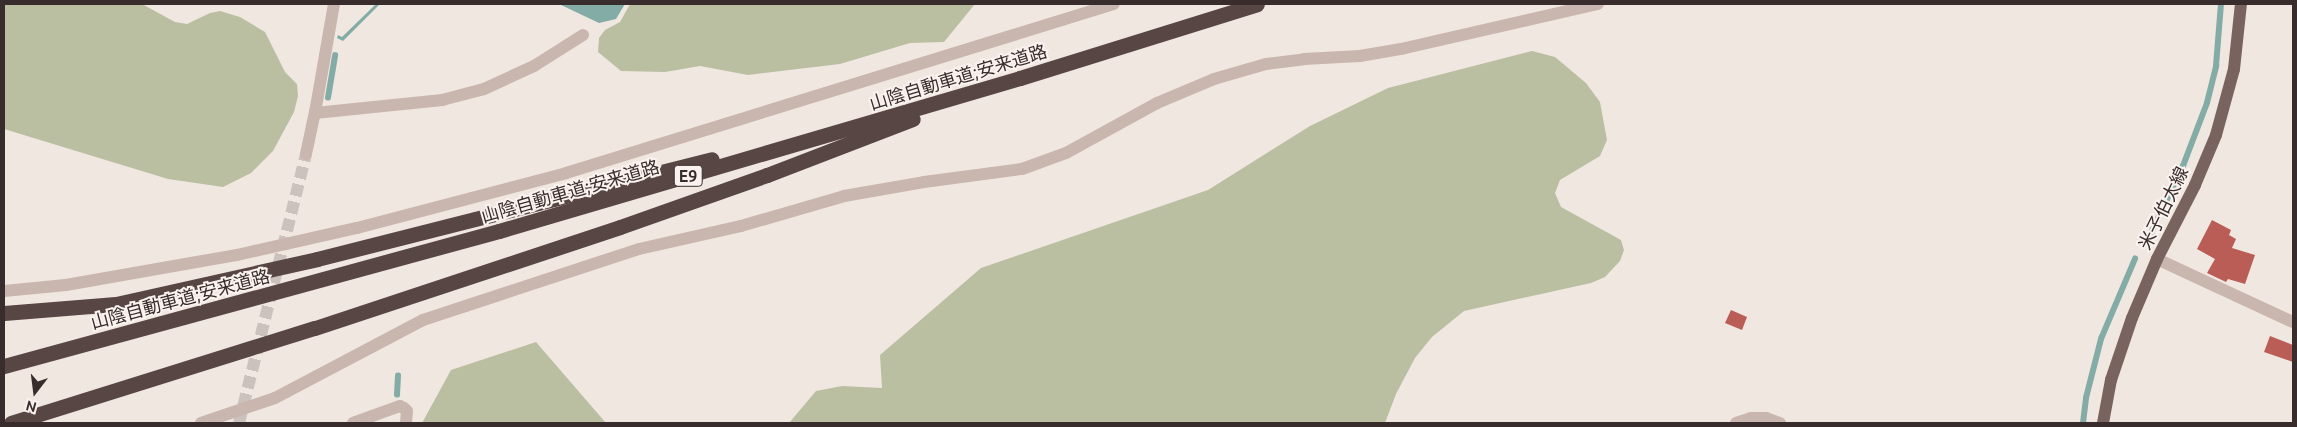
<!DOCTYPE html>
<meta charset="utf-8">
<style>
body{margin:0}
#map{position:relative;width:2297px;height:427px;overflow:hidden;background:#f1e7e1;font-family:Ubuntu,"Noto Sans JP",sans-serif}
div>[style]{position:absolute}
.green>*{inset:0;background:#bbbfa2}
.water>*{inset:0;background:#83aca6}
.stream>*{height:5.5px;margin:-2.75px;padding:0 2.75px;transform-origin:2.75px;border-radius:2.75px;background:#83aca6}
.building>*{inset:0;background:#ba5d56}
.minor-tunnel>*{height:12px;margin-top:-6px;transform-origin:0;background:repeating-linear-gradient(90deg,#ccc2bd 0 12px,transparent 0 18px)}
.minor>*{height:12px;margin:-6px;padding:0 6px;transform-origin:6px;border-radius:6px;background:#c9b6ae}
.major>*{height:12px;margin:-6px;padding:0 6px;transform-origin:6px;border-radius:6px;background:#78635e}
.highway>*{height:15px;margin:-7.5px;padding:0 7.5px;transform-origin:7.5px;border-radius:7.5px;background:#584644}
span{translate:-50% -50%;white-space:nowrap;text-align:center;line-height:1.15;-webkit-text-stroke:4px #f9f2ee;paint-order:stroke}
.shield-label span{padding:1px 4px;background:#f9f2ee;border:1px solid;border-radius:4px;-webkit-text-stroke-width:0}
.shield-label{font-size:16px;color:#382d2c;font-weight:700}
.street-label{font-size:18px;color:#382d2c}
.frame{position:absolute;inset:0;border:5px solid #382d2c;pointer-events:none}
.north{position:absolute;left:10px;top:367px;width:50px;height:50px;-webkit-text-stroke:4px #f9f2ee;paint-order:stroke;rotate:195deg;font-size:14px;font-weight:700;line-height:20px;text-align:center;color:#382d2c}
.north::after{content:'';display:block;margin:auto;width:18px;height:22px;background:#382d2c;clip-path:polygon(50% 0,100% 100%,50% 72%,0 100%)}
</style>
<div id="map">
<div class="green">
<div style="clip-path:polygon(4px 4px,142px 4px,175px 22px,187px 24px,210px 13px,220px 11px,240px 17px,265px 32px,285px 72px,297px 84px,298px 96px,294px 112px,273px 151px,251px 173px,223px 187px,168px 179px,4px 129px)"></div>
<div style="clip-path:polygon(630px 4px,975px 4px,944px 42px,910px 43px,840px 64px,748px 75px,700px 66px,665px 72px,621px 71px,598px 52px,599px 38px,605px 30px,620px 22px)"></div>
<div style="clip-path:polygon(1532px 51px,1555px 57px,1586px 83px,1600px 102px,1607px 140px,1600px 156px,1560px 180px,1555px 193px,1561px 207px,1621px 240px,1624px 250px,1620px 261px,1605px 277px,1591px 283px,1464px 311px,1432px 337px,1415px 358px,1396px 394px,1385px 423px,789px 423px,816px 391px,842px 386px,882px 388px,880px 355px,981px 268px,1208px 190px,1310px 126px,1388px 88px)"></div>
<div style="clip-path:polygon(536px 342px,606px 423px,422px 423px,451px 370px)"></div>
</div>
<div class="water">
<div style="clip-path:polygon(376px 4px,380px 4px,343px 41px,337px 38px,338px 35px,342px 37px)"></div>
<div style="clip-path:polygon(559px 4px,625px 4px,616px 19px,599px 23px)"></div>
</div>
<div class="stream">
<div style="left:328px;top:98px;width:43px;rotate:-80.5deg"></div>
<div style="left:2144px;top:240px;width:10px;rotate:-45deg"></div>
<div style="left:2151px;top:233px;width:74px;rotate:-64.5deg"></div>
<div style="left:2183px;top:166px;width:67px;rotate:-69.1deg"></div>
<div style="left:2207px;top:103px;width:38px;rotate:-76deg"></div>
<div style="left:2216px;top:66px;width:62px;rotate:-85.4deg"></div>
<div style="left:397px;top:395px;width:19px;rotate:-87deg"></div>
<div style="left:2083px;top:423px;width:25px;rotate:-83deg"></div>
<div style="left:2086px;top:398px;width:61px;rotate:-75.7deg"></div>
<div style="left:2101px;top:339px;width:87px;rotate:-67deg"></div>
</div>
<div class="building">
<div style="clip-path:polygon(2212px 220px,2231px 230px,2229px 235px,2236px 239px,2232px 248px,2255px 255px,2245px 284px,2228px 279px,2226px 282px,2207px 273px,2215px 259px,2197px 249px)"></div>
<div style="clip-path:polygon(1731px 310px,1747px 317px,1742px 330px,1725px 323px)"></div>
<div style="clip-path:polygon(2270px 336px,2293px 345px,2293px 362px,2264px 352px)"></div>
</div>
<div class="minor-tunnel">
<div style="left:239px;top:423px;width:277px;rotate:-76deg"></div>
</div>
<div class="minor">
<div style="left:315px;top:113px;width:128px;rotate:-5.8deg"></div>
<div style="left:442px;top:100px;width:43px;rotate:-14.7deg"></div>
<div style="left:484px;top:89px;width:55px;rotate:-24.7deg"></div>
<div style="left:534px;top:66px;width:58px;rotate:-32.3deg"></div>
<div style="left:306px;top:154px;width:48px;rotate:-78deg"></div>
<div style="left:316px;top:107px;width:105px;rotate:-80.1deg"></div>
<div style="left:2157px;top:259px;width:150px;rotate:24.9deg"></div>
<div style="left:4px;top:291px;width:62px;rotate:-5.5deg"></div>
<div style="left:66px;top:285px;width:174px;rotate:-10deg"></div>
<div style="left:237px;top:255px;width:123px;rotate:-12.7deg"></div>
<div style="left:357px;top:228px;width:216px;rotate:-14.7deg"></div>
<div style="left:566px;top:173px;width:573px;rotate:-17.14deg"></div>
<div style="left:201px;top:423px;width:78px;rotate:-18.7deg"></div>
<div style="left:275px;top:398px;width:167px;rotate:-27.8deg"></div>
<div style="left:423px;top:320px;width:227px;rotate:-18.2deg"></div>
<div style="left:639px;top:249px;width:105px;rotate:-12.7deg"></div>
<div style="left:741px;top:226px;width:107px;rotate:-16.2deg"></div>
<div style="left:844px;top:196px;width:81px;rotate:-9.9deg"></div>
<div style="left:924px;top:182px;width:99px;rotate:-7.6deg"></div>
<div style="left:1022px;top:169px;width:47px;rotate:-20deg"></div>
<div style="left:1066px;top:153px;width:104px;rotate:-28.8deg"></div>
<div style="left:1157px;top:103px;width:62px;rotate:-22.8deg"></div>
<div style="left:1214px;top:79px;width:54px;rotate:-16.1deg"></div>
<div style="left:1266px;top:64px;width:38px;rotate:-7deg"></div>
<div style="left:1304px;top:59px;width:56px;rotate:-3.1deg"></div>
<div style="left:1360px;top:56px;width:42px;rotate:-9.7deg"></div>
<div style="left:1401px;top:49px;width:202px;rotate:-12.9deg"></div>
<div style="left:353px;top:423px;width:50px;rotate:-19.9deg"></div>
<div style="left:400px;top:406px;width:4px;rotate:27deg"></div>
<div style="left:404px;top:408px;width:4px;rotate:45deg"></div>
<div style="left:407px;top:411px;width:12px;rotate:95deg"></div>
<div style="left:1736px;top:423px;width:16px;rotate:-18deg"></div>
<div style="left:1751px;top:418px;width:15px"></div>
<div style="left:1766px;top:418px;width:15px;rotate:20deg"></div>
</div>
<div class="major">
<div style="left:2103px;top:423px;width:44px;rotate:-79.5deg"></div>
<div style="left:2111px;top:380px;width:65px;rotate:-71.3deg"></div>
<div style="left:2132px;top:318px;width:64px;rotate:-67deg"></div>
<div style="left:2157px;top:259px;width:83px;rotate:-62.8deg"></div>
<div style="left:2195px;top:185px;width:54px;rotate:-67.2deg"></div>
<div style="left:2216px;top:135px;width:68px;rotate:-74.7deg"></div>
<div style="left:2234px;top:69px;width:65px;rotate:-83.9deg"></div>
</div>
<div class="highway">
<div style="left:4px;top:313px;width:112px;rotate:-4.6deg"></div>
<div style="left:116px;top:304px;width:206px;rotate:-12.6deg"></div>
<div style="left:317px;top:259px;width:407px;rotate:-14.2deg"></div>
<div style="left:4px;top:366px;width:513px;rotate:-15.26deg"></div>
<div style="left:499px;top:231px;width:543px;rotate:-16.37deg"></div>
<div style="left:1020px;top:78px;width:248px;rotate:-17.3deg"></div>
<div style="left:11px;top:423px;width:318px;rotate:-17.4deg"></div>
<div style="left:315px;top:328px;width:321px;rotate:-18.3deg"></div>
<div style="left:620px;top:227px;width:156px;rotate:-19.5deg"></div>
<div style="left:767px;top:175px;width:156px;rotate:-21deg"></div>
</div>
<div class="shield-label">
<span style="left:688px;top:176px">E9</span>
</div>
<div class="street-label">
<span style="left:958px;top:77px;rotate:-17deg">山陰自動車道;安来道路</span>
<span style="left:570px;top:191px;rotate:-16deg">山陰自動車道;安来道路</span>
<span style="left:2163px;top:208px;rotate:-64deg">米子伯太線</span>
<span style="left:180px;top:299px;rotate:-15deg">山陰自動車道;安来道路</span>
</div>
<div class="frame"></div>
<div class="north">N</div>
</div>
